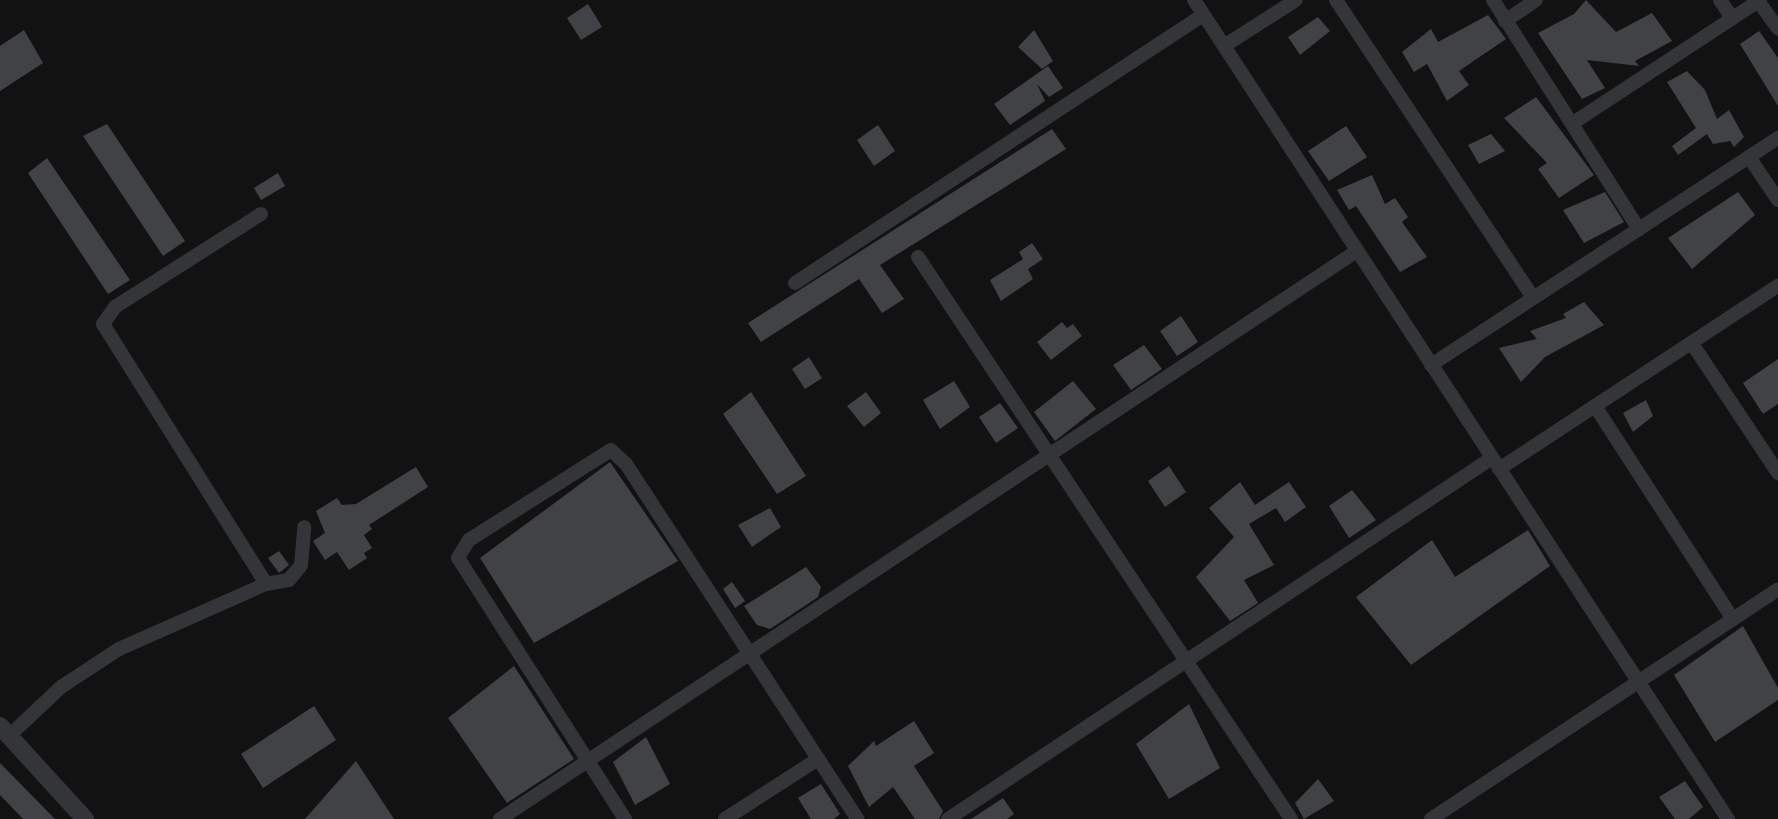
<!DOCTYPE html>
<style>
body{margin:0}
#map{position:relative;width:1778px;height:819px;overflow:hidden;background:#121213;font-family:Jost,sans-serif}
div>[style]{position:absolute}
.building>*{inset:0;background:#414246}
.minor>*{height:14px;margin:-7px;padding:0 7px;transform-origin:7px;border-radius:7px;background:#333538}
.tertiary>*{height:18px;margin:-9px;padding:0 9px;transform-origin:9px;border-radius:9px;background:#333538}
span{translate:-50% -50%;white-space:nowrap;text-align:center;line-height:1.15;-webkit-text-stroke:4.5px #0d0d0e;paint-order:stroke}
</style>
<div id="map">
<div class="building">
<div style="clip-path:polygon(1586px 0,1616px 32px,1652px 13px,1672px 41px,1635px 61px,1639px 66px,1587px 60px,1605px 88px,1582px 99px,1538px 33px,1574px 14px)"></div>
<div style="clip-path:polygon(588px 4px,602px 27px,581px 40px,567px 18px)"></div>
<div style="clip-path:polygon(1488px 15px,1506px 39px,1459px 71px,1469px 85px,1447px 101px,1427px 64px,1414px 72px,1402px 52px,1431px 29px,1438px 42px)"></div>
<div style="clip-path:polygon(1318px 17px,1330px 31px,1300px 55px,1288px 37px)"></div>
<div style="clip-path:polygon(24px 30px,43px 63px,0 91px,0 46px)"></div>
<div style="clip-path:polygon(1034px 30px,1053px 61px,1042px 69px,1018px 47px)"></div>
<div style="clip-path:polygon(1759px 31px,1778px 58px,1778px 106px,1740px 44px)"></div>
<div style="clip-path:polygon(1048px 66px,1063px 88px,1049px 97px,1037px 84px,1045px 101px,1010px 125px,994px 104px)"></div>
<div style="clip-path:polygon(1687px 71px,1705px 90px,1717px 119px,1729px 110px,1744px 137px,1734px 147px,1730px 141px,1713px 144px,1707px 134px,1678px 155px,1672px 146px,1696px 128px,1667px 82px)"></div>
<div style="clip-path:polygon(1536px 97px,1594px 175px,1559px 198px,1538px 169px,1547px 163px,1504px 118px)"></div>
<div style="clip-path:polygon(107px 124px,185px 241px,163px 256px,83px 136px)"></div>
<div style="clip-path:polygon(878px 125px,895px 151px,874px 166px,857px 140px)"></div>
<div style="clip-path:polygon(1346px 126px,1367px 157px,1329px 181px,1308px 151px)"></div>
<div style="clip-path:polygon(1052px 129px,1066px 149px,880px 265px,904px 299px,882px 313px,859px 279px,761px 342px,748px 323px)"></div>
<div style="clip-path:polygon(1491px 134px,1505px 151px,1479px 164px,1468px 145px)"></div>
<div style="clip-path:polygon(47px 158px,130px 280px,108px 294px,28px 173px)"></div>
<div style="clip-path:polygon(278px 173px,285px 186px,261px 200px,254px 188px)"></div>
<div style="clip-path:polygon(1372px 175px,1385px 204px,1395px 198px,1408px 217px,1402px 222px,1427px 257px,1400px 272px,1356px 206px,1349px 210px,1337px 190px)"></div>
<div style="clip-path:polygon(1605px 192px,1624px 222px,1584px 243px,1563px 210px)"></div>
<div style="clip-path:polygon(1738px 192px,1755px 215px,1692px 269px,1668px 238px)"></div>
<div style="clip-path:polygon(1032px 243px,1043px 259px,1028px 269px,1033px 279px,1001px 301px,990px 280px,1023px 259px,1019px 252px)"></div>
<div style="clip-path:polygon(1584px 302px,1604px 325px,1545px 357px,1521px 382px,1499px 348px,1537px 339px,1530px 331px,1566px 318px,1563px 314px)"></div>
<div style="clip-path:polygon(1181px 316px,1198px 342px,1177px 356px,1160px 331px)"></div>
<div style="clip-path:polygon(1062px 322px,1067px 328px,1073px 324px,1082px 336px,1051px 360px,1037px 342px)"></div>
<div style="clip-path:polygon(1144px 345px,1162px 369px,1131px 390px,1113px 365px)"></div>
<div style="clip-path:polygon(809px 357px,822px 378px,805px 389px,792px 369px)"></div>
<div style="clip-path:polygon(1778px 359px,1778px 404px,1763px 414px,1743px 383px)"></div>
<div style="clip-path:polygon(954px 381px,970px 407px,940px 429px,923px 400px)"></div>
<div style="clip-path:polygon(1073px 381px,1096px 409px,1055px 441px,1034px 412px)"></div>
<div style="clip-path:polygon(751px 392px,806px 476px,777px 494px,723px 414px)"></div>
<div style="clip-path:polygon(866px 392px,881px 413px,864px 427px,847px 406px)"></div>
<div style="clip-path:polygon(1646px 400px,1653px 416px,1633px 432px,1623px 413px)"></div>
<div style="clip-path:polygon(1000px 403px,1018px 428px,996px 443px,979px 417px)"></div>
<div style="clip-path:polygon(610px 462px,678px 561px,534px 643px,480px 558px)"></div>
<div style="clip-path:polygon(1169px 466px,1186px 492px,1165px 507px,1148px 481px)"></div>
<div style="clip-path:polygon(416px 467px,428px 487px,369px 525px,372px 529px,364px 535px,372px 548px,364px 553px,367px 558px,349px 570px,337px 552px,325px 560px,313px 541px,325px 533px,316px 511px,337px 498px,342px 505px,356px 504px)"></div>
<div style="clip-path:polygon(1240px 482px,1255px 505px,1289px 482px,1306px 507px,1285px 522px,1276px 508px,1249px 524px,1274px 565px,1244px 580px,1258px 603px,1230px 621px,1196px 577px,1234px 537px,1209px 508px)"></div>
<div style="clip-path:polygon(1352px 490px,1376px 520px,1349px 538px,1329px 506px)"></div>
<div style="clip-path:polygon(770px 508px,781px 527px,752px 547px,738px 525px)"></div>
<div style="clip-path:polygon(1528px 530px,1550px 566px,1411px 665px,1356px 597px,1432px 540px,1455px 577px)"></div>
<div style="clip-path:polygon(279px 551px,289px 565px,279px 573px,268px 558px)"></div>
<div style="clip-path:polygon(806px 567px,821px 587px,818px 597px,770px 629px,757px 625px,744px 606px)"></div>
<div style="clip-path:polygon(732px 582px,745px 601px,735px 608px,723px 589px)"></div>
<div style="clip-path:polygon(1743px 626px,1778px 688px,1778px 700px,1715px 742px,1674px 675px)"></div>
<div style="clip-path:polygon(514px 666px,574px 759px,507px 803px,448px 718px)"></div>
<div style="clip-path:polygon(1189px 704px,1220px 768px,1169px 799px,1136px 744px)"></div>
<div style="clip-path:polygon(314px 706px,336px 740px,263px 788px,241px 754px)"></div>
<div style="clip-path:polygon(914px 721px,934px 753px,914px 766px,943px 811px,939px 819px,915px 819px,893px 787px,869px 807px,848px 766px,874px 741px,876px 746px)"></div>
<div style="clip-path:polygon(646px 737px,670px 784px,635px 805px,613px 762px)"></div>
<div style="clip-path:polygon(356px 761px,394px 819px,305px 819px)"></div>
<div style="clip-path:polygon(0 763px,55px 819px,23px 819px,0 795px)"></div>
<div style="clip-path:polygon(1318px 779px,1334px 801px,1304px 819px,1295px 803px)"></div>
<div style="clip-path:polygon(1685px 781px,1703px 807px,1689px 819px,1675px 819px,1659px 797px)"></div>
<div style="clip-path:polygon(821px 784px,840px 814px,834px 819px,811px 819px,798px 798px)"></div>
<div style="clip-path:polygon(1003px 798px,1014px 814px,1007px 819px,971px 819px)"></div>
</div>
<div class="minor">
<div style="left:1194px;top:0;width:978px;rotate:56.9deg"></div>
<div style="left:1336px;top:0;width:357px;rotate:56.5deg"></div>
<div style="left:1493px;top:0;width:272px;rotate:57.5deg"></div>
<div style="left:1720px;top:0;width:22px;rotate:56deg"></div>
<div style="left:1758px;top:1px;width:34px;rotate:54deg"></div>
<div style="left:1505px;top:21px;width:37px;rotate:-34deg"></div>
<div style="left:1224px;top:46px;width:85px;rotate:-32.6deg"></div>
<div style="left:1573px;top:123px;width:224px;rotate:-33.3deg"></div>
<div style="left:1749px;top:157px;width:52px;rotate:56deg"></div>
<div style="left:261px;top:214px;width:173px;rotate:147.5deg"></div>
<div style="left:115px;top:307px;width:21px;rotate:125deg"></div>
<div style="left:103px;top:324px;width:307px;rotate:57.9deg"></div>
<div style="left:918px;top:257px;width:675px;rotate:56.43deg"></div>
<div style="left:795px;top:283px;width:488px;rotate:-33.3deg"></div>
<div style="left:1693px;top:345px;width:154px;rotate:56.4deg"></div>
<div style="left:1431px;top:365px;width:415px;rotate:-33.2deg"></div>
<div style="left:1595px;top:406px;width:254px;rotate:57.1deg"></div>
<div style="left:1499px;top:469px;width:334px;rotate:-33.3deg"></div>
<div style="left:9px;top:736px;width:71px;rotate:-43.3deg"></div>
<div style="left:61px;top:687px;width:69px;rotate:-33.2deg"></div>
<div style="left:119px;top:649px;width:161px;rotate:-23.9deg"></div>
<div style="left:266px;top:584px;width:23px;rotate:-10deg"></div>
<div style="left:289px;top:580px;width:19px;rotate:-51deg"></div>
<div style="left:301px;top:565px;width:38px;rotate:-85deg"></div>
<div style="left:500px;top:819px;width:1028px;rotate:-33.54deg"></div>
<div style="left:625px;top:819px;width:310px;rotate:-122.6deg"></div>
<div style="left:458px;top:558px;width:21px;rotate:-59deg"></div>
<div style="left:469px;top:540px;width:168px;rotate:-32.4deg"></div>
<div style="left:611px;top:450px;width:21px;rotate:43deg"></div>
<div style="left:626px;top:464px;width:424px;rotate:56.9deg"></div>
<div style="left:725px;top:819px;width:111px;rotate:-32.8deg"></div>
<div style="left:948px;top:819px;width:653px;rotate:-33.57deg"></div>
<div style="left:1431px;top:819px;width:416px;rotate:-33.5deg"></div>
</div>
<div class="tertiary">
<div style="left:0;top:726px;width:126px;rotate:47.6deg"></div>
</div>
</div>
